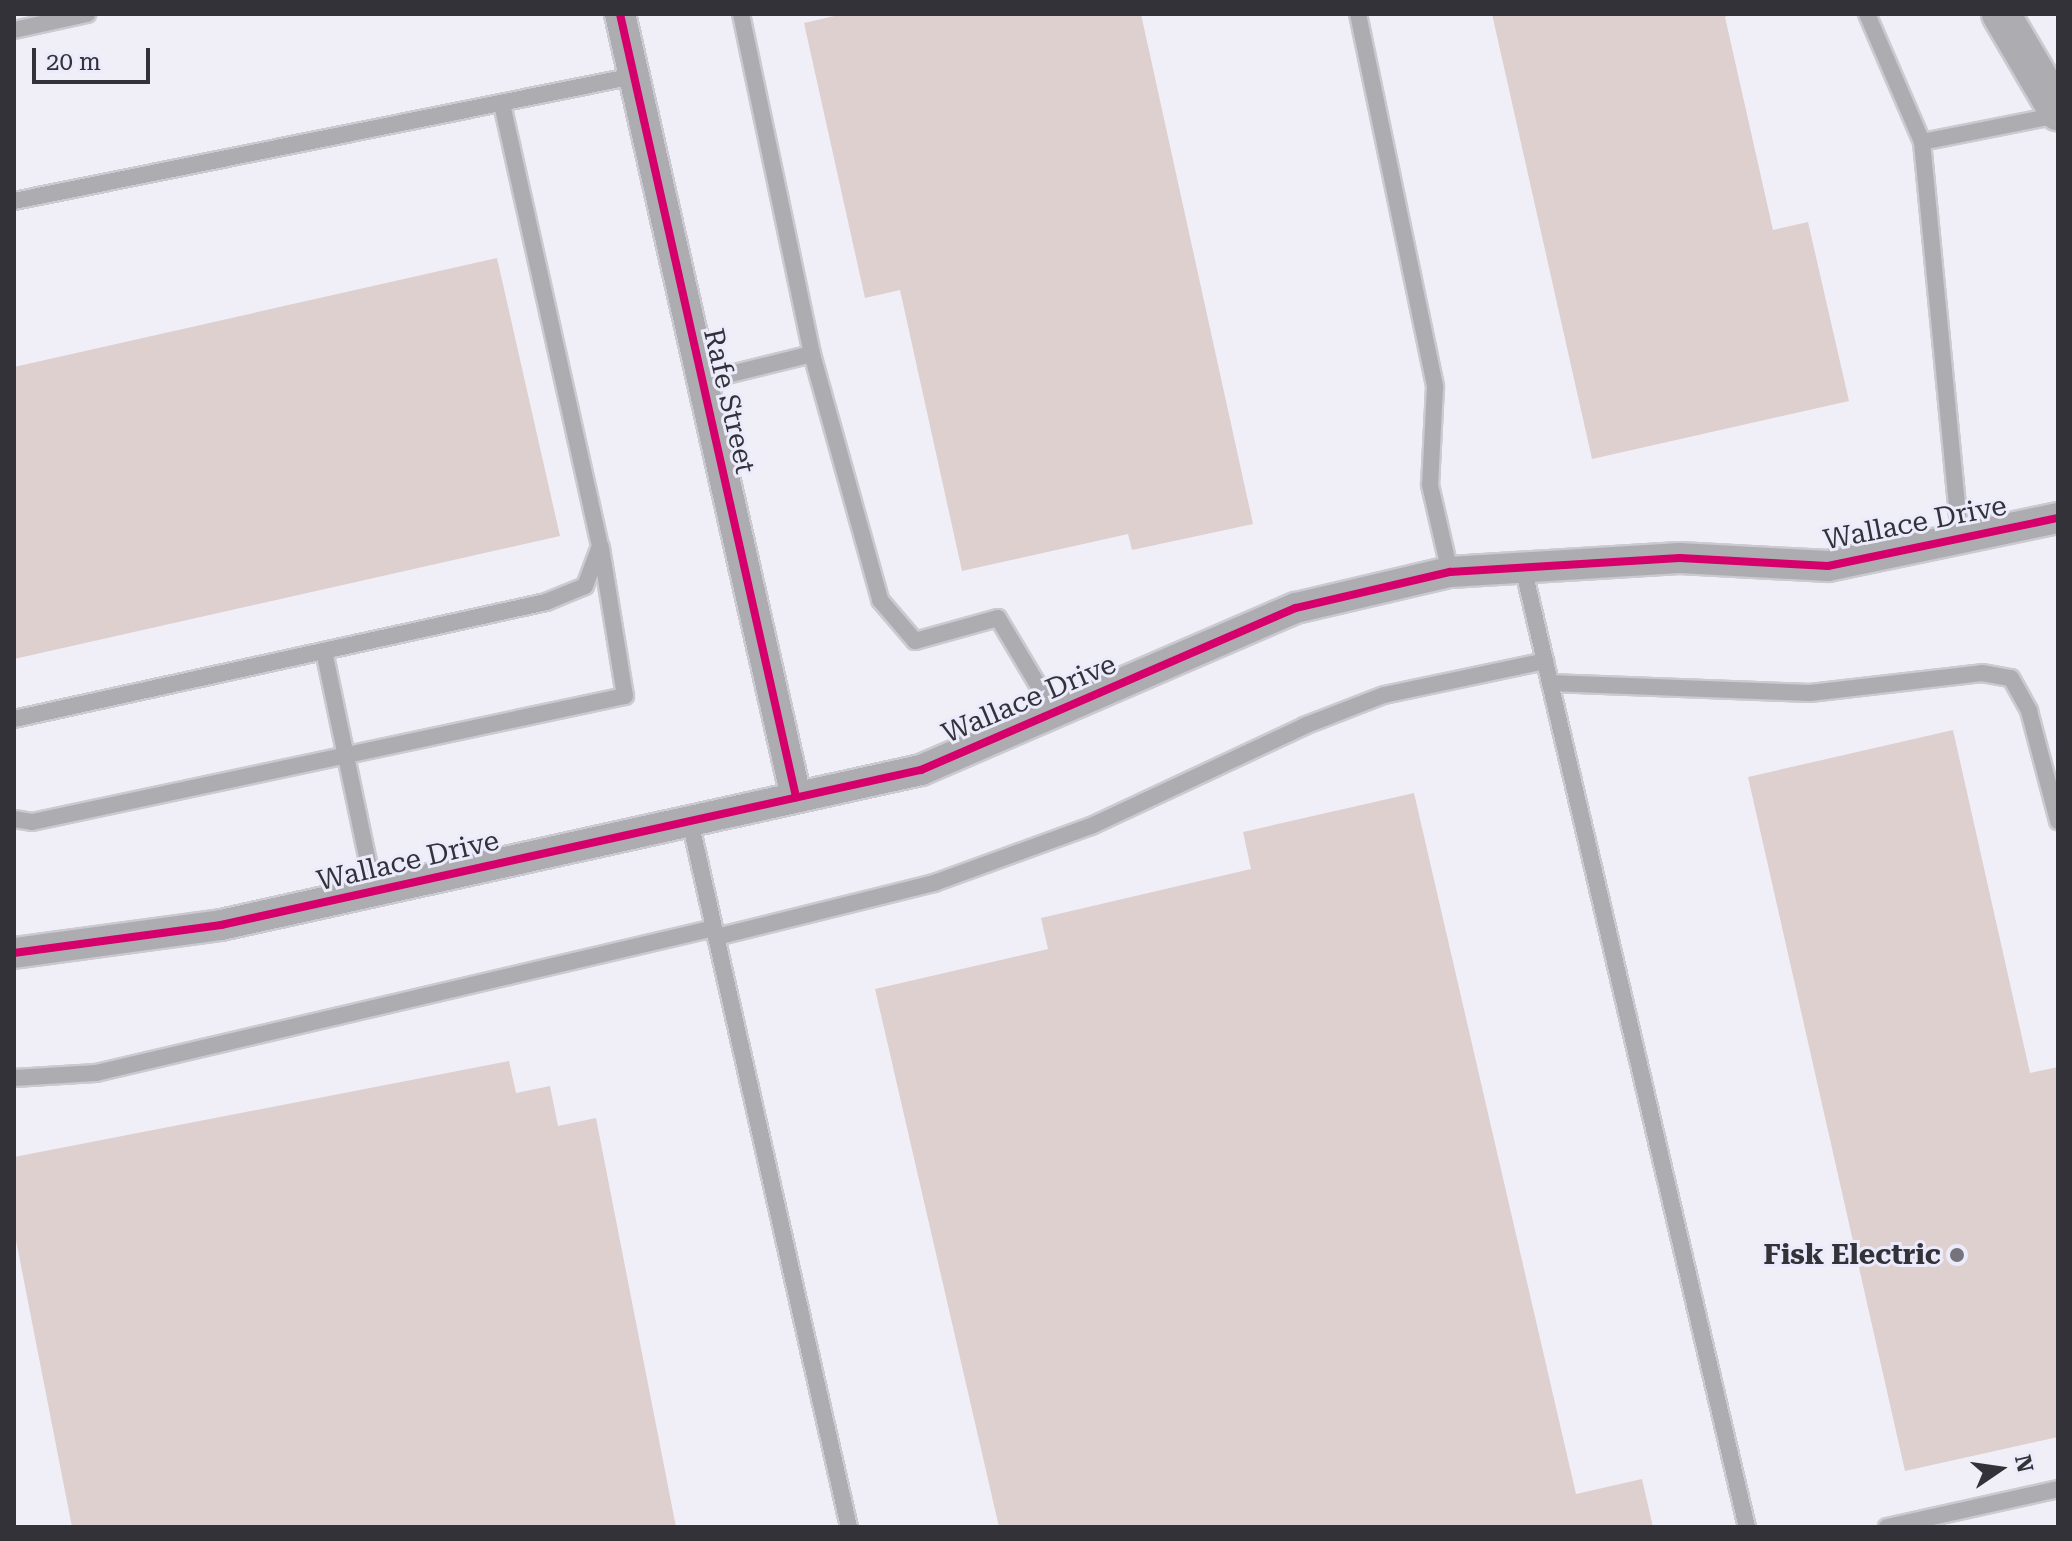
<!DOCTYPE html>
<style>
body{margin:0}
#map{position:relative;width:2072px;height:1541px;overflow:hidden;background:#f0eff8;font-family:"Roboto Serif",serif}
div>[style]{position:absolute}
.building>*{inset:0;background:#ddd0ce}
.roads{filter:drop-shadow(2px 0 #cbcad1) drop-shadow(-2px 0 #cbcad1) drop-shadow(0 2px #cbcad1) drop-shadow(0 -2px #cbcad1)}
.service>*{height:16px;margin:-8px;padding:0 8px;transform-origin:8px;border-radius:8px;background:#adadb1}
.minor>*{height:30px;margin:-15px;padding:0 15px;transform-origin:15px;border-radius:15px;background:#adadb1}
.tertiary>*{height:38px;margin:-19px;padding:0 19px;transform-origin:19px;border-radius:19px;background:#adadb1}
.cycleway>*{height:8px;margin:-4px;padding:0 4px;transform-origin:4px;border-radius:4px;background:#d6006c}
.dots>*{width:22px;height:22px;translate:-50% -50%;box-sizing:border-box;border:4px solid #ecebfc;border-radius:50%}
span{translate:-50% -50%;white-space:nowrap;text-align:center;line-height:1.15;-webkit-text-stroke:6px #ecebfc;paint-order:stroke}
.street-label{font-size:28px;color:#333239}
.poi-label{font-size:28px;color:#333239;font-weight:700}
.right{translate:-100% -50%;text-align:right}
.frame{position:absolute;inset:0;border:16px solid #333239;pointer-events:none}
.north{position:absolute;left:1960px;top:1429px;width:80px;height:80px;-webkit-text-stroke:6px #ecebfc;paint-order:stroke;rotate:77deg;font-size:22px;font-weight:700;line-height:32px;text-align:center;color:#333239}
.north::after{content:'';display:block;margin:auto;width:28px;height:36px;background:#333239;clip-path:polygon(50% 0,100% 100%,50% 72%,0 100%)}
.scale{position:absolute;left:32px;top:48px;width:118px;height:36px;box-sizing:border-box;border:4px solid #333239;border-top:0;padding-left:10px;font-size:24px;line-height:28px;white-space:nowrap;color:#333239;-webkit-text-stroke:6px #ecebfc;paint-order:stroke}
</style>
<div id="map">
<div class="building">
<div style="clip-path:polygon(843px 14px,1141px 14px,1253px 524px,1132px 550px,1128px 534px,962px 571px,900px 290px,865px 298px,804px 23px)"></div>
<div style="clip-path:polygon(1492px 14px,1732px 14px,1725px 17px,1773px 230px,1808px 222px,1849px 401px,1592px 459px)"></div>
<div style="clip-path:polygon(497px 258px,560px 536px,14px 659px,14px 367px)"></div>
<div style="clip-path:polygon(1953px 730px,2030px 1073px,2058px 1067px,2058px 1437px,1905px 1471px,1748px 777px)"></div>
<div style="clip-path:polygon(1414px 793px,1576px 1494px,1642px 1479px,1653px 1527px,999px 1527px,875px 989px,1048px 949px,1041px 918px,1251px 869px,1243px 832px)"></div>
<div style="clip-path:polygon(509px 1061px,516px 1093px,550px 1086px,558px 1126px,596px 1118px,676px 1527px,72px 1527px,14px 1230px,14px 1157px)"></div>
</div>
<div class="roads">
<div class="service">
<div style="left:741px;top:14px;width:347px;rotate:78.2deg"></div>
<div style="left:812px;top:354px;width:255px;rotate:74.5deg"></div>
<div style="left:880px;top:600px;width:54px;rotate:49.5deg"></div>
<div style="left:915px;top:641px;width:86px;rotate:-15.5deg"></div>
<div style="left:998px;top:618px;width:109px;rotate:59.2deg"></div>
<div style="left:1358px;top:14px;width:381px;rotate:78.3deg"></div>
<div style="left:1435px;top:387px;width:98px;rotate:92.9deg"></div>
<div style="left:1430px;top:485px;width:89px;rotate:77.1deg"></div>
<div style="left:1867px;top:14px;width:139px;rotate:66.7deg"></div>
<div style="left:1922px;top:142px;width:398px;rotate:84.5deg"></div>
<div style="left:14px;top:30px;width:75px;rotate:-12.4deg"></div>
<div style="left:1922px;top:142px;width:139px;rotate:-11.2deg"></div>
<div style="left:14px;top:201px;width:632px;rotate:-11.4deg"></div>
<div style="left:702px;top:381px;width:113px;rotate:-13.8deg"></div>
<div style="left:1523px;top:567px;width:986px;rotate:76.87deg"></div>
<div style="left:324px;top:651px;width:245px;rotate:78.2deg"></div>
<div style="left:1550px;top:683px;width:260px;rotate:2.2deg"></div>
<div style="left:1810px;top:693px;width:173px;rotate:-6.6deg"></div>
<div style="left:1982px;top:673px;width:29px;rotate:10deg"></div>
<div style="left:2011px;top:678px;width:38px;rotate:61deg"></div>
<div style="left:2029px;top:711px;width:114px;rotate:75.2deg"></div>
<div style="left:14px;top:719px;width:545px;rotate:-12.4deg"></div>
<div style="left:546px;top:602px;width:42px;rotate:-22.3deg"></div>
<div style="left:585px;top:586px;width:43px;rotate:-69.4deg"></div>
<div style="left:600px;top:546px;width:453px;rotate:-102.5deg"></div>
<div style="left:14px;top:819px;width:18px;rotate:9deg"></div>
<div style="left:32px;top:822px;width:606px;rotate:-12deg"></div>
<div style="left:625px;top:696px;width:150px;rotate:-99.2deg"></div>
<div style="left:690px;top:821px;width:724px;rotate:77.31deg"></div>
<div style="left:716px;top:937px;width:225px;rotate:-13.9deg"></div>
<div style="left:934px;top:883px;width:167px;rotate:-20deg"></div>
<div style="left:1091px;top:826px;width:235px;rotate:-25.1deg"></div>
<div style="left:1304px;top:726px;width:86px;rotate:-21.2deg"></div>
<div style="left:1384px;top:695px;width:165px;rotate:-11.9deg"></div>
<div style="left:14px;top:1078px;width:82px;rotate:-3.5deg"></div>
<div style="left:96px;top:1073px;width:635px;rotate:-13.2deg"></div>
<div style="left:1887px;top:1527px;width:175px;rotate:-12.5deg"></div>
</div>
<div class="minor">
<div style="left:620px;top:14px;width:803px;rotate:77.33deg"></div>
<div style="left:14px;top:953px;width:209px;rotate:-7.7deg"></div>
<div style="left:221px;top:925px;width:717px;rotate:-12.49deg"></div>
<div style="left:921px;top:770px;width:408px;rotate:-23.4deg"></div>
<div style="left:1296px;top:608px;width:158px;rotate:-13.2deg"></div>
<div style="left:1450px;top:572px;width:230px;rotate:-3.5deg"></div>
<div style="left:1680px;top:558px;width:148px;rotate:3.1deg"></div>
<div style="left:1828px;top:566px;width:235px;rotate:-11.8deg"></div>
</div>
<div class="tertiary">
<div style="left:2001px;top:14px;width:113px;rotate:59.6deg"></div>
</div>
</div>
<div class="cycleway">
<div style="left:620px;top:14px;width:803px;rotate:77.33deg"></div>
<div style="left:14px;top:953px;width:209px;rotate:-7.7deg"></div>
<div style="left:221px;top:925px;width:717px;rotate:-12.49deg"></div>
<div style="left:921px;top:770px;width:408px;rotate:-23.4deg"></div>
<div style="left:1296px;top:608px;width:158px;rotate:-13.2deg"></div>
<div style="left:1450px;top:572px;width:230px;rotate:-3.5deg"></div>
<div style="left:1680px;top:558px;width:148px;rotate:3.1deg"></div>
<div style="left:1828px;top:566px;width:235px;rotate:-11.8deg"></div>
</div>
<div class="dots">
<div style="left:1957px;top:1255px;background:#75747c"></div>
</div>
<div class="street-label">
<span style="left:729px;top:401px;rotate:77deg">Rafe Street</span>
<span style="left:1915px;top:523px;rotate:-11deg">Wallace Drive</span>
<span style="left:1029px;top:699px;rotate:-23deg">Wallace Drive</span>
<span style="left:408px;top:861px;rotate:-13deg">Wallace Drive</span>
</div>
<div class="poi-label">
<span class="right" style="left:1941px;top:1255px">Fisk Electric</span>
</div>
<div class="frame"></div>
<div class="north">N</div>
<div class="scale">20 m</div>
</div>
